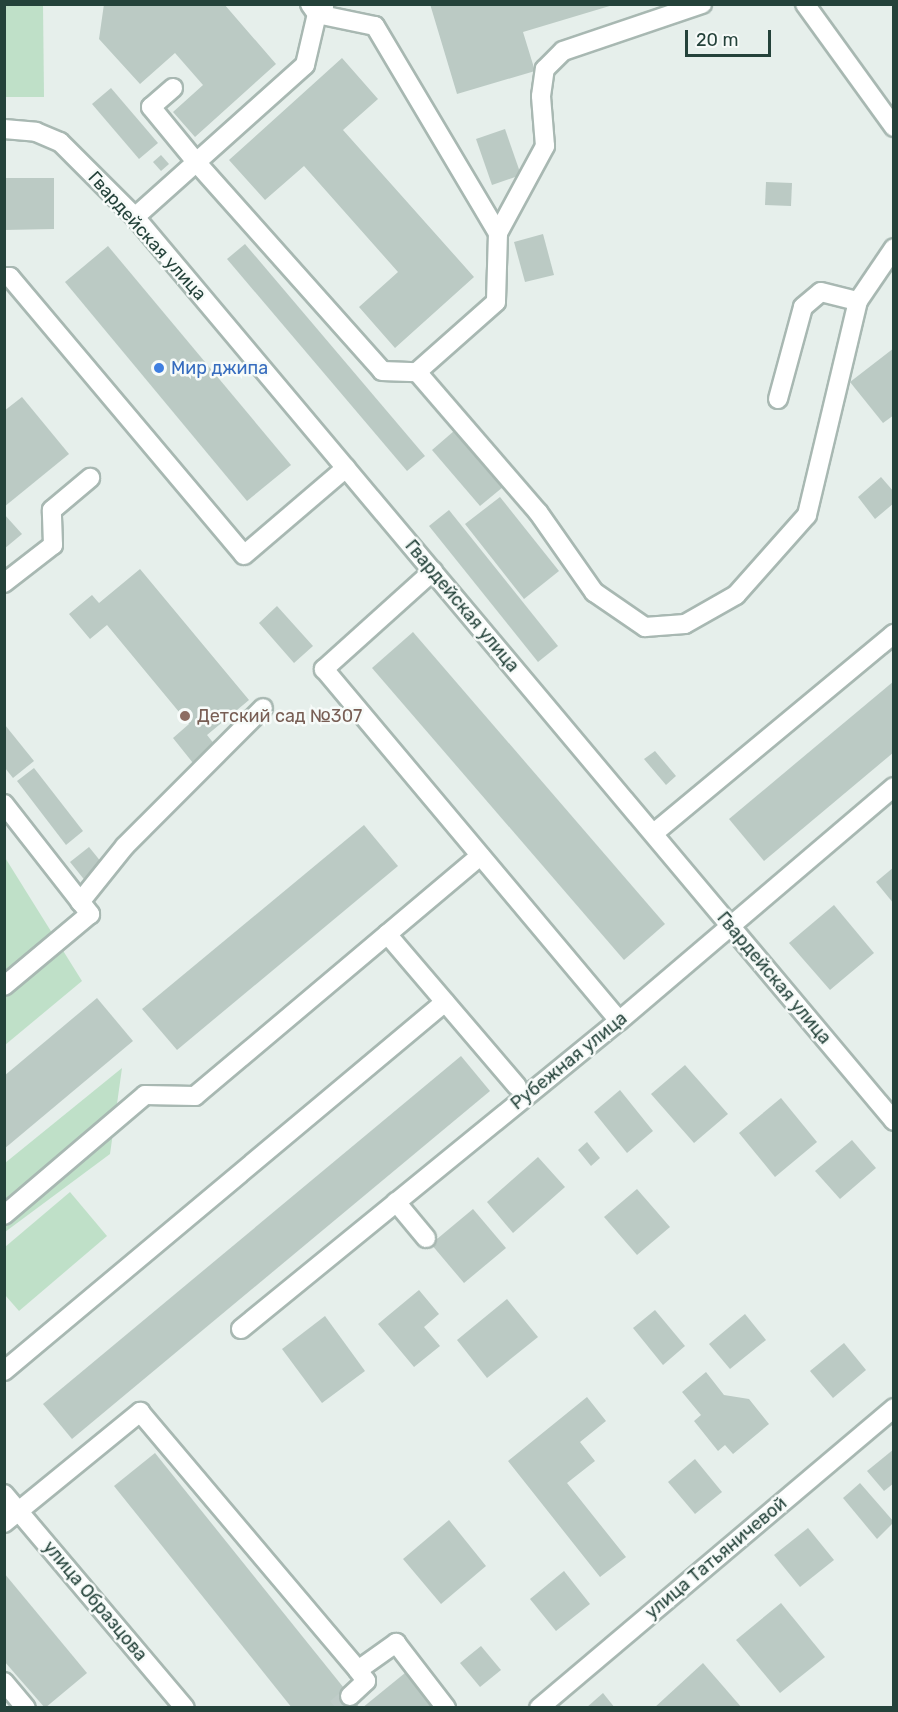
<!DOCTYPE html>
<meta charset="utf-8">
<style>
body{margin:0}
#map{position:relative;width:898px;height:1712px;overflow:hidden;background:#e6efeb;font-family:Rubik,sans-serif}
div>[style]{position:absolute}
.green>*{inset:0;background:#bfe0c8}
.building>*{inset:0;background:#bbcac4}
.minor-tunnel>*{height:18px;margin-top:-9px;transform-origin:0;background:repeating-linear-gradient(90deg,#bfccc8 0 18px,transparent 0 27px)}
.roads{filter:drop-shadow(2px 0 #a8b8b2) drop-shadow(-2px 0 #a8b8b2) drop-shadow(0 2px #a8b8b2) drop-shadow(0 -2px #a8b8b2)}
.minor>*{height:18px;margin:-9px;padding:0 9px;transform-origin:9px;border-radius:9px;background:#fff}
.dots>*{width:16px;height:16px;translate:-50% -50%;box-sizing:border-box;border:3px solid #f7fbf9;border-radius:50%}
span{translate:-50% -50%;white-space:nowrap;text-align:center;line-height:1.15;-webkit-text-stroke:5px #f7fbf9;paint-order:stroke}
.street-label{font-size:18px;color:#24423a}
.shop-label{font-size:18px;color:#366cbe}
.left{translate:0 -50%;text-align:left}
.education-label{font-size:18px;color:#785e54}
.frame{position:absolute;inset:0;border:6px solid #24423a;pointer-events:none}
.scale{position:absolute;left:685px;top:30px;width:86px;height:27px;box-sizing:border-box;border:3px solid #24423a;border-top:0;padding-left:8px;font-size:18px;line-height:21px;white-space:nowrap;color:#24423a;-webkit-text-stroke:4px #f7fbf9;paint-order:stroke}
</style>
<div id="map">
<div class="green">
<div style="clip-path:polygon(4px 5px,43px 5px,44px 97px,5px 97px)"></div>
<div style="clip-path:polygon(4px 856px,82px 981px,5px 1045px,4px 1045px)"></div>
<div style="clip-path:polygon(122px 1068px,110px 1154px,5px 1232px,5px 1163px)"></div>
<div style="clip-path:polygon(70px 1192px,107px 1236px,19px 1311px,5px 1295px,5px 1247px)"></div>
</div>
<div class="building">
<div style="clip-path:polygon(104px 4px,224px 4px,276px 64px,195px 137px,173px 112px,203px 85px,175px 53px,140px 84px,99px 39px)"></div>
<div style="clip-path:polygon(430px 4px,613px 4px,613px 5px,523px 32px,535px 71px,457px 94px)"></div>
<div style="clip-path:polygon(342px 58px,378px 99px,343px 130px,474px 277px,395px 348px,359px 307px,398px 272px,304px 166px,265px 200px,229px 160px)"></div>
<div style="clip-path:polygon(111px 88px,158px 143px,139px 159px,92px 104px)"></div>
<div style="clip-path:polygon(505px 129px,521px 175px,492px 185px,476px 139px)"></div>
<div style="clip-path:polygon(161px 155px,169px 164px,161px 171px,153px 162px)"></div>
<div style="clip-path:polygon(4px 178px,54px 178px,54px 229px,4px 230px)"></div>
<div style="clip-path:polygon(766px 182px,792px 183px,791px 206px,765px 205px)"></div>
<div style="clip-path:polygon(543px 234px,554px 275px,525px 282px,514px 242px)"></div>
<div style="clip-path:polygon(245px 244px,425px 456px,407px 471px,227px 259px)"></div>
<div style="clip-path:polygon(108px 246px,291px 465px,247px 501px,65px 282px)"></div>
<div style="clip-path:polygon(894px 348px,894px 415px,883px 423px,850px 382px)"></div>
<div style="clip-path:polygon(22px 397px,69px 454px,4px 507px,4px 411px)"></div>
<div style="clip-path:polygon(454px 431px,503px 487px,480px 506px,432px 450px)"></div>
<div style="clip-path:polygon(881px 477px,894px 492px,894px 503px,875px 519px,858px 497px)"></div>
<div style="clip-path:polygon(500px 497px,559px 571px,524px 599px,465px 524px)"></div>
<div style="clip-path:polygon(449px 510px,558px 646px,538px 662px,429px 526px)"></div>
<div style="clip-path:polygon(4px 514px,22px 534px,4px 549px)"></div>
<div style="clip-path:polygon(140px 569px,249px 700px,207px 735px,215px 745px,193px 763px,173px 738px,189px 724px,107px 625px,90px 639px,69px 614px,92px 595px,99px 603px)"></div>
<div style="clip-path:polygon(277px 606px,313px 646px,294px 663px,259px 623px)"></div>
<div style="clip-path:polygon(413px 632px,665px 924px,624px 960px,372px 668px)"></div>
<div style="clip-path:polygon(894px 681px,894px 752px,764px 861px,729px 819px)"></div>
<div style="clip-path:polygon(5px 725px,34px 761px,13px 778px,5px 768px)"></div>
<div style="clip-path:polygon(655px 751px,676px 776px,666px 785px,644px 759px)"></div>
<div style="clip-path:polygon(34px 768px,83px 831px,66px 845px,17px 781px)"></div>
<div style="clip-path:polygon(364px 825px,398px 866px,177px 1050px,142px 1009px)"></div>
<div style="clip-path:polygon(89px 847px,106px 868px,87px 883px,70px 862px)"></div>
<div style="clip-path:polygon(894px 867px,894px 904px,876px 882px)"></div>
<div style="clip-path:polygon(834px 905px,874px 953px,830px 990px,789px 943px)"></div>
<div style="clip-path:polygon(97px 998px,133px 1041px,4px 1149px,4px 1076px)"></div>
<div style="clip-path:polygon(461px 1056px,490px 1091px,72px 1439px,43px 1404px)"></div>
<div style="clip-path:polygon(685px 1065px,728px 1114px,694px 1143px,651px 1094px)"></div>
<div style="clip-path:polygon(620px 1090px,653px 1131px,627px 1153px,594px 1112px)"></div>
<div style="clip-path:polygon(781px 1098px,817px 1142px,775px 1177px,739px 1133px)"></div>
<div style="clip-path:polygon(852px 1140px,876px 1168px,840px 1199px,815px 1171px)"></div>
<div style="clip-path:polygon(587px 1142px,600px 1158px,591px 1166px,578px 1150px)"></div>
<div style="clip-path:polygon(538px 1157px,565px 1187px,513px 1233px,487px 1202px)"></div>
<div style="clip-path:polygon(637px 1189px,670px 1227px,637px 1255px,604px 1217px)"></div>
<div style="clip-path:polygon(473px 1209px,506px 1248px,464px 1283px,431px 1244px)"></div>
<div style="clip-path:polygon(419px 1290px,439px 1314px,424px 1327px,440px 1346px,414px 1367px,378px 1324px)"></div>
<div style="clip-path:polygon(507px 1299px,538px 1337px,487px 1378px,457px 1340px)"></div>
<div style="clip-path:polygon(655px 1310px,685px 1346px,663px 1365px,633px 1328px)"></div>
<div style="clip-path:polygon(745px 1314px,766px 1340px,730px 1369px,709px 1344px)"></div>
<div style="clip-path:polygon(325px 1316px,365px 1371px,322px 1403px,282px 1349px)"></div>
<div style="clip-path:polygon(844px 1343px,866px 1370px,833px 1398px,810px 1371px)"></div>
<div style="clip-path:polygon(706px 1372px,724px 1395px,749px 1399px,769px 1424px,733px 1454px,725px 1445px,718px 1451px,694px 1421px,701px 1415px,682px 1392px)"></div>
<div style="clip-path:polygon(587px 1397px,606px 1421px,580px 1442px,595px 1461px,567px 1483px,626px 1557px,600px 1577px,508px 1461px)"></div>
<div style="clip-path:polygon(894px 1449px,894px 1483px,884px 1491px,867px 1471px)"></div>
<div style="clip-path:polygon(155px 1453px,360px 1708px,292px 1708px,114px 1486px)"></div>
<div style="clip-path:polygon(695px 1459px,722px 1492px,695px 1514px,668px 1482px)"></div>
<div style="clip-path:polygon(860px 1483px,894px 1522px,877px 1539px,843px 1498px)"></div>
<div style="clip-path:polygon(449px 1520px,486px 1566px,441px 1604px,403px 1559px)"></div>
<div style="clip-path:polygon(808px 1528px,834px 1560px,800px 1587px,774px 1555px)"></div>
<div style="clip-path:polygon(564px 1571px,590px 1604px,556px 1631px,530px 1599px)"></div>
<div style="clip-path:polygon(4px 1573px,87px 1673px,45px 1708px,4px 1661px)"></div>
<div style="clip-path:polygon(781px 1603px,825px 1657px,780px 1693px,736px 1640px)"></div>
<div style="clip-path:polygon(481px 1646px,501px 1670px,480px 1687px,460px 1663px)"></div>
<div style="clip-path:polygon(703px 1663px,742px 1708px,654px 1708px)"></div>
<div style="clip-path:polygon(405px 1673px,434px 1708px,362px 1708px)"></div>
<div style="clip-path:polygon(603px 1693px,615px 1708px,586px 1708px)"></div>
</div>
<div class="minor-tunnel">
<div style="left:336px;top:1708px;width:18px;rotate:-41deg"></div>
</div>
<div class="roads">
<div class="minor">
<div style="left:310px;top:4px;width:12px;rotate:55deg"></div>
<div style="left:317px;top:14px;width:59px;rotate:11.7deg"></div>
<div style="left:375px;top:26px;width:241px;rotate:59.3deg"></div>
<div style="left:498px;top:233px;width:69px;rotate:91.7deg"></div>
<div style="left:496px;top:302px;width:106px;rotate:138.5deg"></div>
<div style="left:417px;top:372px;width:185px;rotate:49.2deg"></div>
<div style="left:538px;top:512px;width:98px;rotate:55deg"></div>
<div style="left:594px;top:592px;width:62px;rotate:34.5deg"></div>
<div style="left:645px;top:627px;width:40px;rotate:-4.3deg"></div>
<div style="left:685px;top:624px;width:59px;rotate:-29.6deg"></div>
<div style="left:736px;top:595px;width:107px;rotate:-48.4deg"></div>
<div style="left:807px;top:515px;width:220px;rotate:-76.6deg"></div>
<div style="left:858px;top:301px;width:64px;rotate:-55.8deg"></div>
<div style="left:805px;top:4px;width:152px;rotate:54.1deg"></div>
<div style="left:173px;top:88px;width:29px;rotate:139deg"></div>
<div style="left:151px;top:107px;width:72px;rotate:50.6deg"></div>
<div style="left:197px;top:163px;width:278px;rotate:48.3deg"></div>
<div style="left:382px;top:371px;width:35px;rotate:2deg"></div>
<div style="left:4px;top:129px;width:32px;rotate:5deg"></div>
<div style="left:36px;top:132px;width:26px;rotate:23deg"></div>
<div style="left:60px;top:142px;width:106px;rotate:45deg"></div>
<div style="left:135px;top:217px;width:1180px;rotate:49.98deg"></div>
<div style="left:135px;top:217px;width:228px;rotate:-41.8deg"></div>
<div style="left:305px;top:65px;width:52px;rotate:-76.8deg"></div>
<div style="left:317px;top:14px;width:10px;rotate:-45deg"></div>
<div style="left:498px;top:233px;width:99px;rotate:-61.6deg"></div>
<div style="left:545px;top:146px;width:50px;rotate:-94.6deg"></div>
<div style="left:541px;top:96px;width:27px;rotate:-82deg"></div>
<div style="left:545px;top:69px;width:25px;rotate:-45deg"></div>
<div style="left:563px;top:51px;width:147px;rotate:-18.7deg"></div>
<div style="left:4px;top:277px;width:6px"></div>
<div style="left:10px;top:277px;width:363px;rotate:49.9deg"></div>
<div style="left:244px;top:555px;width:134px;rotate:-40.5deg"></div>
<div style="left:778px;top:399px;width:95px;rotate:-74.8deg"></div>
<div style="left:803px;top:307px;width:23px;rotate:-40deg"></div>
<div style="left:821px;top:292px;width:38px;rotate:14deg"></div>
<div style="left:433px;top:571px;width:147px;rotate:138deg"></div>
<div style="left:324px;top:669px;width:459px;rotate:50deg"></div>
<div style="left:4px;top:583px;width:62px;rotate:-37.8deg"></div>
<div style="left:53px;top:545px;width:35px;rotate:-92deg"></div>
<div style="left:52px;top:510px;width:50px;rotate:-40.1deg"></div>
<div style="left:4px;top:804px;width:140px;rotate:52deg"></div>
<div style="left:90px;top:914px;width:112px;rotate:140.1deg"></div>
<div style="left:654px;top:833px;width:312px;rotate:-39.7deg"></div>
<div style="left:80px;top:902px;width:72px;rotate:-51.2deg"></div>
<div style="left:125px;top:846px;width:195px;rotate:-45deg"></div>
<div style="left:387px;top:934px;width:200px;rotate:49.5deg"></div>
<div style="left:396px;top:1202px;width:47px;rotate:50.2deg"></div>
<div style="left:4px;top:1215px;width:185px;rotate:-40.4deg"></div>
<div style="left:145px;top:1095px;width:50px;rotate:1.1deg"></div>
<div style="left:195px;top:1096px;width:373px;rotate:-40.1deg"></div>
<div style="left:241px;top:1329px;width:488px;rotate:-39.2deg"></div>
<div style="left:619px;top:1021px;width:361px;rotate:-40.4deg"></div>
<div style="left:4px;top:1371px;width:575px;rotate:-39.92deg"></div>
<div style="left:4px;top:1494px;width:280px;rotate:49.8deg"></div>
<div style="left:4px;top:1523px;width:176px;rotate:-39.2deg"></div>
<div style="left:140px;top:1412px;width:338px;rotate:49.8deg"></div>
<div style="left:358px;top:1670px;width:47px;rotate:-35.4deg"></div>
<div style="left:396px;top:1643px;width:82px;rotate:52.4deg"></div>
<div style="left:4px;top:1682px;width:34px;rotate:50deg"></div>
<div style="left:350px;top:1696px;width:22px;rotate:-43deg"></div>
<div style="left:366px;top:1681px;width:14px;rotate:-126deg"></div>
<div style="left:539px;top:1708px;width:465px;rotate:-40.2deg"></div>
</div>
</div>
<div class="dots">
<div style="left:159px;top:368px;background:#3f7fe0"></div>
<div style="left:185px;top:716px;background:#8d6e63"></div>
</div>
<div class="street-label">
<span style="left:147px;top:236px;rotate:48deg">Гвардейская улица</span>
<span style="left:462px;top:606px;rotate:50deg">Гвардейская улица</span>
<span style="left:774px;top:978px;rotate:50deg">Гвардейская улица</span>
<span style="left:569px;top:1061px;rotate:-39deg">Рубежная улица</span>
<span style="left:716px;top:1558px;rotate:-40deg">улица Татьяничевой</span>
<span style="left:95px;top:1601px;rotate:50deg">улица Образцова</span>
</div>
<div class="shop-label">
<span class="left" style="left:171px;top:368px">Мир джипа</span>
</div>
<div class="education-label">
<span class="left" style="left:197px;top:716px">Детский сад №307</span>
</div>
<div class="frame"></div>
<div class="scale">20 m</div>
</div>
